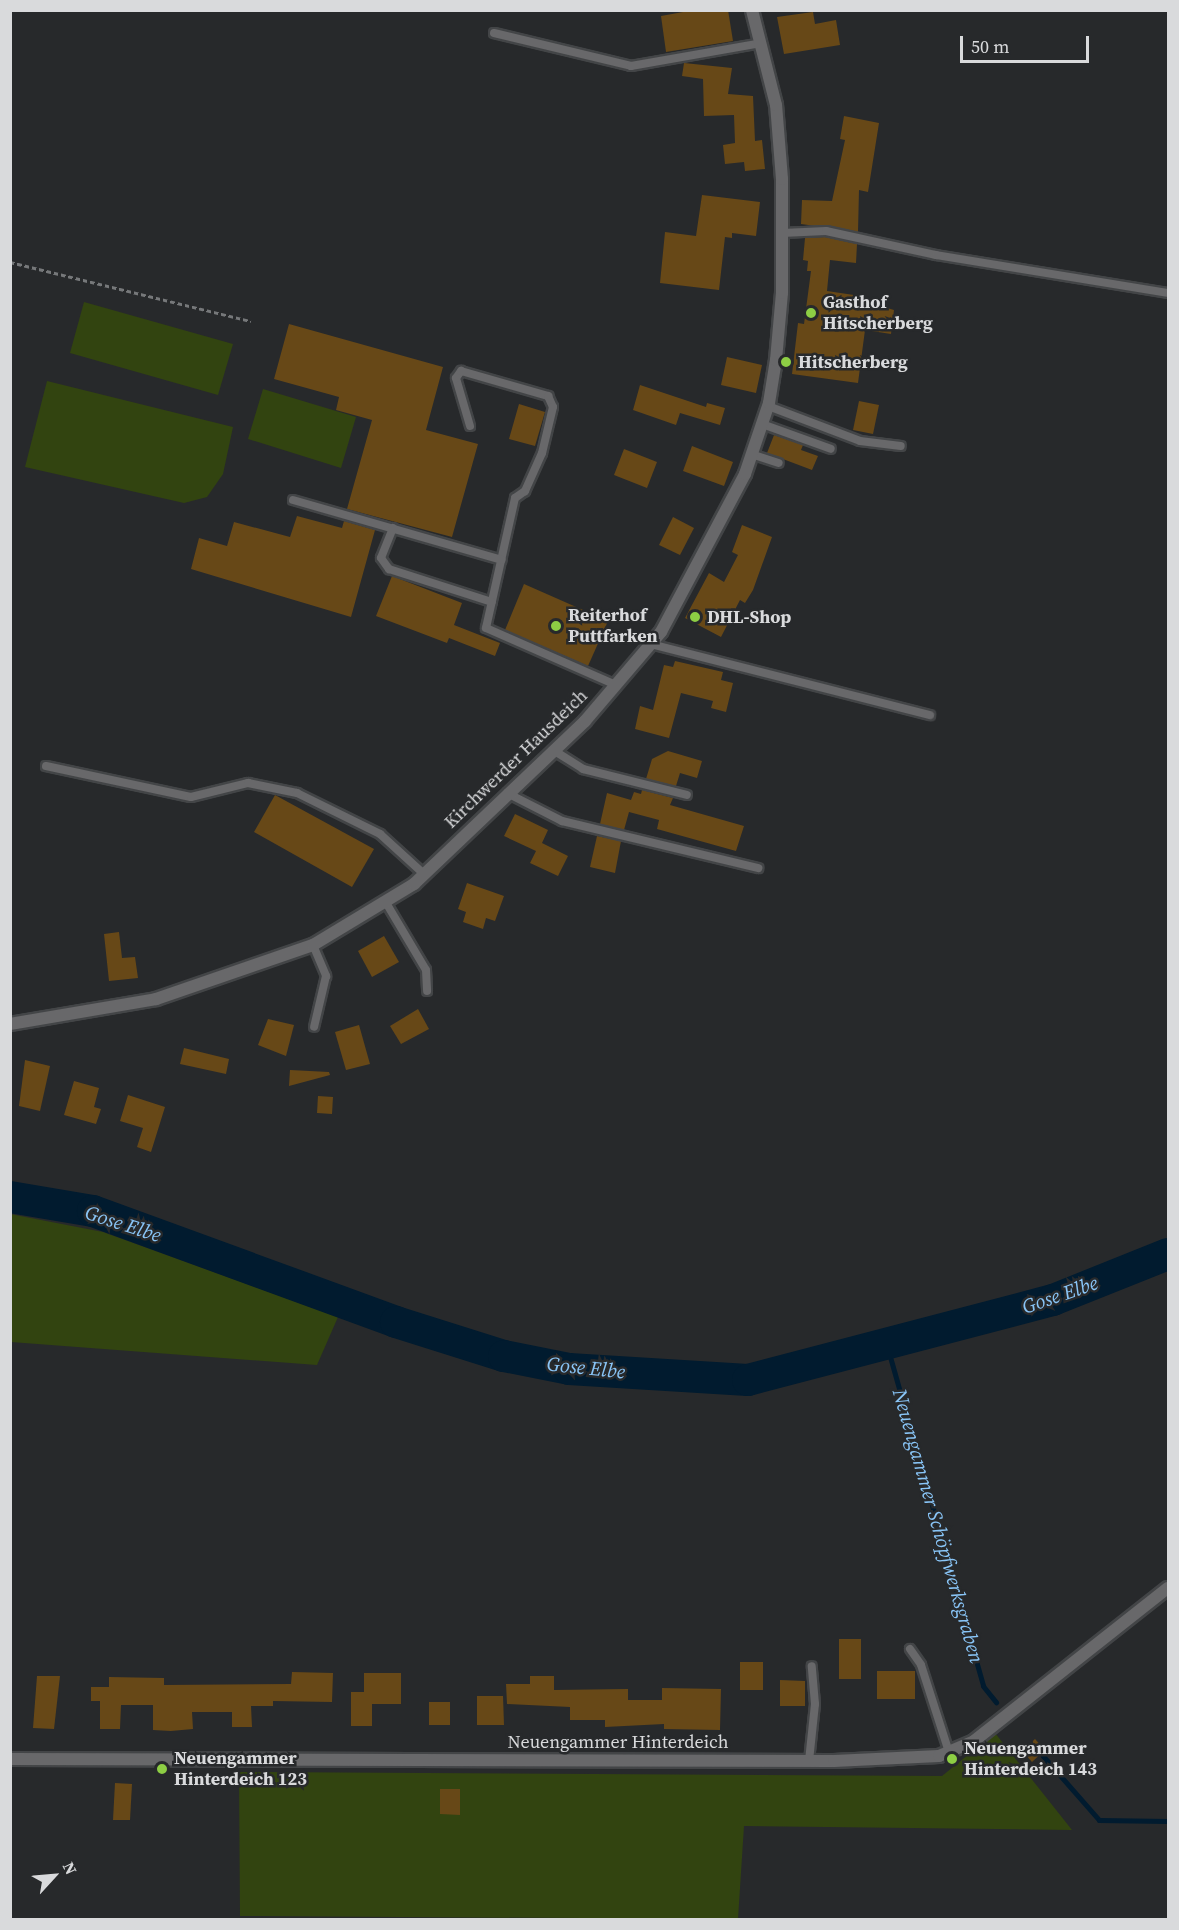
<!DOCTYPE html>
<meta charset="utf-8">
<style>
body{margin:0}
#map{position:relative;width:1179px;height:1930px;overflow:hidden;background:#27292b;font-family:"Source Serif 4",serif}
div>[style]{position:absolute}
.green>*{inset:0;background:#324410}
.stream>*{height:5px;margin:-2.5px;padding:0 2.5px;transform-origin:2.5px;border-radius:2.5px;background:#011b2f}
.river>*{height:32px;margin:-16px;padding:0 16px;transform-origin:16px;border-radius:16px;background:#011b2f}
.building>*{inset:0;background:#674817}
.path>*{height:3px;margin-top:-1.5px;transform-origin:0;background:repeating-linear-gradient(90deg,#76787a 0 4.5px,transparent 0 7.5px)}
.roads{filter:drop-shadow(2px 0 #434547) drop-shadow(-2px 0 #434547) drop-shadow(0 2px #434547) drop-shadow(0 -2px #434547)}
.lane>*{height:8px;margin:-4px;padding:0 4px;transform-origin:4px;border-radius:4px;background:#68686a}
.street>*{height:12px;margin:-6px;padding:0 6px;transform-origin:6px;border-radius:6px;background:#68686a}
.dots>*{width:16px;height:16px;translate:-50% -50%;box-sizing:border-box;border:3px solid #27292b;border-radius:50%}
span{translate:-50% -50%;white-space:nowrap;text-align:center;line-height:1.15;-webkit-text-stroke:5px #27292b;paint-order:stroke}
.poi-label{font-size:18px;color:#d9dadc;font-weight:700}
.left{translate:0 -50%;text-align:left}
.street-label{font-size:18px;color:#d9dadc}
.water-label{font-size:20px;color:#89c5f7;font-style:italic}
.frame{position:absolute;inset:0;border:12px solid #d9dadc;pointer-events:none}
.north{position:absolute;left:24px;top:1846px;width:60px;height:60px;-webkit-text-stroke:4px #27292b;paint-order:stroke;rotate:64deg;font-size:16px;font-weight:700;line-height:24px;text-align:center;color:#d9dadc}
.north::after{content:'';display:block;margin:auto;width:21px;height:27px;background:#d9dadc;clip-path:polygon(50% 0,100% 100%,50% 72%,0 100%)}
.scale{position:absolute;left:960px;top:36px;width:129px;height:27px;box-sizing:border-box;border:3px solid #d9dadc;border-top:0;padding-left:8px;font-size:18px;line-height:21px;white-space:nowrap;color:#d9dadc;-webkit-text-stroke:4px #27292b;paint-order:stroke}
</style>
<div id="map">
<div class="green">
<div style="clip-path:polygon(84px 302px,233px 344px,218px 395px,70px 353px)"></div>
<div style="clip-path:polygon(47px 381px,233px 427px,223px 474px,207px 497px,184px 503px,25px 467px)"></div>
<div style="clip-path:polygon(263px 389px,356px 417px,341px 468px,248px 439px)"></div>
<div style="clip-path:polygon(10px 1214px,103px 1232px,338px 1317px,317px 1365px,11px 1342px)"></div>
<div style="clip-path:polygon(995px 1733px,1072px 1830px,744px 1826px,738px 1919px,240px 1916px,239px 1772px,942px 1776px)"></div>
</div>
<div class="stream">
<div style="left:887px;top:1346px;width:353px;rotate:74.2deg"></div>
<div style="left:983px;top:1686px;width:21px;rotate:51deg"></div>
<div style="left:1043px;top:1756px;width:85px;rotate:48.8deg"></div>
<div style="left:1099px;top:1820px;width:69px;rotate:0.8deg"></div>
</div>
<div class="river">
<div style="left:10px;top:1197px;width:84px;rotate:9.6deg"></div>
<div style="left:93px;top:1211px;width:323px;rotate:20.1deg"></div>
<div style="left:396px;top:1322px;width:113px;rotate:17.5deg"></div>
<div style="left:504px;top:1356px;width:66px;rotate:11.3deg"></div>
<div style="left:569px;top:1369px;width:179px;rotate:3.5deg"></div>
<div style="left:748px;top:1380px;width:315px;rotate:-14.7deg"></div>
<div style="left:1053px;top:1300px;width:124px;rotate:-21.8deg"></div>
</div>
<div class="building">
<div style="clip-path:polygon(694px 10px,728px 10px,733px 41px,666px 52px,661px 16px)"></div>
<div style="clip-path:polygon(813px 12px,815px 24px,836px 20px,840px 45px,784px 54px,777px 17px)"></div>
<div style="clip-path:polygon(684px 63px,732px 68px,728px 94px,753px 96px,755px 141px,762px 140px,765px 169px,745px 171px,744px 162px,725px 164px,723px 145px,735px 143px,734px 115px,704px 116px,703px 79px,682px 76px)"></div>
<div style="clip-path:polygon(844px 116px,879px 123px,868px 192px,859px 190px,858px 232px,801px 224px,802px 200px,832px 201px,845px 140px,840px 139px)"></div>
<div style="clip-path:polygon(702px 195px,760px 202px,756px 236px,732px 233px,732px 238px,725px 237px,719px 290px,660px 283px,665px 232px,696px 236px)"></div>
<div style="clip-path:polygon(825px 237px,857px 244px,856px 263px,830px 260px,827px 291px,854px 295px,854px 298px,894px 310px,891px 334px,865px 330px,858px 383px,792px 374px,798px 323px,804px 324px,811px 271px,807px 271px,808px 261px,803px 260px,805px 238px)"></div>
<div style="clip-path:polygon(289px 324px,443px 367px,426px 430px,478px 444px,452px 537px,347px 509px,372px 420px,336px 410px,339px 397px,274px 379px)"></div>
<div style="clip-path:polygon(727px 357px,762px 365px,756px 393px,721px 385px)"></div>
<div style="clip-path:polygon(640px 385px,706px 407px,707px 403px,725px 408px,720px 425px,680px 413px,676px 425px,633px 410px)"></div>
<div style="clip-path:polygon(859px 401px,879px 405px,873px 434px,853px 430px)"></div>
<div style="clip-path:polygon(519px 404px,545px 412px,535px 446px,509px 439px)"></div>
<div style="clip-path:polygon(774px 435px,803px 445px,801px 450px,818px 456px,812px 470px,767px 453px)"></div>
<div style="clip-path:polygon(692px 446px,733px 462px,724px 486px,683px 471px)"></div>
<div style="clip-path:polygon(624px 449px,657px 462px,647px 488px,614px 475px)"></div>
<div style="clip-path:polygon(297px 516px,342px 528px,344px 521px,375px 530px,351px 617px,191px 569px,199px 538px,227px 546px,234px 522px,290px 537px)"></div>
<div style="clip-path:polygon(673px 517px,694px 528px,680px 555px,659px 545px)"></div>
<div style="clip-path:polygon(742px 525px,772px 537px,753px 590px,745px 603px,740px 600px,721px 637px,685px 618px,709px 573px,724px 582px,738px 555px,732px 552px)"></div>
<div style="clip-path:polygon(392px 576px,462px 603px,454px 625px,500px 643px,495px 656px,449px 638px,447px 643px,376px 616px)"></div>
<div style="clip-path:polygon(524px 584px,608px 621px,588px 666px,505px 630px)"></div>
<div style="clip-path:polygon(675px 661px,723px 672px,721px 680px,733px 683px,726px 712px,711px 708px,713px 701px,681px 693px,669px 738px,635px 729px,640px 706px,653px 710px,664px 665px,673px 667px)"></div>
<div style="clip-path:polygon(668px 751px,702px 761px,697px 778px,680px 773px,676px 786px,646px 779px,652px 759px)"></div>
<div style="clip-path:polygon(642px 790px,673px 798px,670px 805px,744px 826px,736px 851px,657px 829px,659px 820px,629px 812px,624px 830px,600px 824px,607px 793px,631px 800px,634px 792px,641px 794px)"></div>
<div style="clip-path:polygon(275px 795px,374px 849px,352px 887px,254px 832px)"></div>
<div style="clip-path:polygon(515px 814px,548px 830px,542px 843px,568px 856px,558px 876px,530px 863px,536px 851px,504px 836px)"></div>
<div style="clip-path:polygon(597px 836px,621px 841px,615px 873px,590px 867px)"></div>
<div style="clip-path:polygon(467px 883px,504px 896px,495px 921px,486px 918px,483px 929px,463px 922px,466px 912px,458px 909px)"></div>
<div style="clip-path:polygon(119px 932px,122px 958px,135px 957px,138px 978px,109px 981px,104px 934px)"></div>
<div style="clip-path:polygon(384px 936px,399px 962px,372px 977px,358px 951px)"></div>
<div style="clip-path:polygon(418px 1009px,429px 1029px,401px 1044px,390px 1026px)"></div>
<div style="clip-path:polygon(268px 1019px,294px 1025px,286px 1056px,258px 1045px)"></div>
<div style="clip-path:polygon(359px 1025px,370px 1064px,346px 1070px,335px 1032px)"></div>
<div style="clip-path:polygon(184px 1048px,229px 1059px,226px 1074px,180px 1064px)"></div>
<div style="clip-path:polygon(25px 1060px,50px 1066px,40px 1111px,19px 1106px)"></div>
<div style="clip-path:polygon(290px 1070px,329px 1072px,330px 1075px,289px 1086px)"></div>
<div style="clip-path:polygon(74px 1081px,99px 1088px,94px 1107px,101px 1109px,96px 1124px,64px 1115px)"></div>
<div style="clip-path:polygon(128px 1095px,165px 1107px,151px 1152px,137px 1147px,143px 1128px,120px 1121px)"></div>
<div style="clip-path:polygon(318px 1096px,333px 1097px,332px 1114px,317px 1113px)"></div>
<div style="clip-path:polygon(839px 1639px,861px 1639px,861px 1679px,839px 1679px)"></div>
<div style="clip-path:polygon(740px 1662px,763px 1662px,763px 1690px,740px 1690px)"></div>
<div style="clip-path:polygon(877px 1671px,915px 1671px,915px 1699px,877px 1699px)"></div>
<div style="clip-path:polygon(292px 1672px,333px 1673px,332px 1702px,273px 1701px,273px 1706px,251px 1706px,252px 1727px,232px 1727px,232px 1712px,192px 1712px,193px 1729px,171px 1731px,153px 1730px,153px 1705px,121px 1705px,120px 1729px,100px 1729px,100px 1701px,91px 1701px,91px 1687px,109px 1687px,109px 1677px,164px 1678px,164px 1685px,291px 1684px)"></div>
<div style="clip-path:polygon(364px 1673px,401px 1673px,401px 1704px,372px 1704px,372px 1726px,351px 1726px,351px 1692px,364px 1692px)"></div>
<div style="clip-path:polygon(37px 1676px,60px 1676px,54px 1729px,33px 1728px)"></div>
<div style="clip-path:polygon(530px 1676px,554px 1676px,554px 1690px,628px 1689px,628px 1700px,662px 1700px,662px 1688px,721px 1689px,720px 1730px,664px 1729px,664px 1724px,605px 1727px,605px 1720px,570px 1720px,570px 1707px,507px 1704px,506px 1684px,530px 1684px)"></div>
<div style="clip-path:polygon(780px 1680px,805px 1681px,805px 1706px,780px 1706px)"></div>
<div style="clip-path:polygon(477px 1696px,503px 1696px,504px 1725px,477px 1725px)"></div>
<div style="clip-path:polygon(429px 1702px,450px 1702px,450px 1725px,429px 1725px)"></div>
<div style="clip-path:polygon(1035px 1739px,1045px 1750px,1032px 1762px,1022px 1751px)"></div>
<div style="clip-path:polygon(115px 1783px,132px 1784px,130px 1820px,113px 1820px)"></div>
<div style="clip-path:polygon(440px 1789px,460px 1789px,460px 1815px,440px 1814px)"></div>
</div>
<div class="path">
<div style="left:10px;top:262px;width:248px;rotate:13.8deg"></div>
</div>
<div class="roads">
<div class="lane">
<div style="left:494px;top:33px;width:141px;rotate:13.5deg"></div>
<div style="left:631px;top:66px;width:132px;rotate:-10deg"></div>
<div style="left:782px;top:233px;width:44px;rotate:-2.6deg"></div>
<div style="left:826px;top:231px;width:113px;rotate:12.3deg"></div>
<div style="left:936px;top:255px;width:235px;rotate:9.3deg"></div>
<div style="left:768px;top:406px;width:98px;rotate:20.8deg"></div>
<div style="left:860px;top:441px;width:41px;rotate:7deg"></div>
<div style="left:762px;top:424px;width:73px;rotate:19.9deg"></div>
<div style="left:470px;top:426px;width:50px;rotate:-106.3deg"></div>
<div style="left:456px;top:378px;width:9px;rotate:-54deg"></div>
<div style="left:461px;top:371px;width:91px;rotate:16deg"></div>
<div style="left:548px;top:396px;width:12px;rotate:66deg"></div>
<div style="left:553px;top:407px;width:47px;rotate:103.4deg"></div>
<div style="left:542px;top:453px;width:42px;rotate:114.1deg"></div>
<div style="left:525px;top:491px;width:12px;rotate:145deg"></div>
<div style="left:515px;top:498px;width:133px;rotate:102.6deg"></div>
<div style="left:486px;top:628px;width:142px;rotate:23.7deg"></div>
<div style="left:751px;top:454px;width:29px;rotate:18deg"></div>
<div style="left:293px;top:500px;width:217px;rotate:16deg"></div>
<div style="left:393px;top:528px;width:32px;rotate:112deg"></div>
<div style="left:381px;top:558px;width:14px;rotate:54deg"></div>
<div style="left:389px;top:569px;width:108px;rotate:17.8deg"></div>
<div style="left:651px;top:644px;width:288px;rotate:14.3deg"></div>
<div style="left:553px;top:750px;width:36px;rotate:32deg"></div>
<div style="left:583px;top:769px;width:107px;rotate:14deg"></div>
<div style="left:46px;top:766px;width:148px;rotate:12.1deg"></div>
<div style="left:191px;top:797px;width:59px;rotate:-13.8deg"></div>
<div style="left:248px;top:783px;width:50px;rotate:11.5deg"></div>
<div style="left:297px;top:793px;width:93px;rotate:26.3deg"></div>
<div style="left:380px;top:834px;width:59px;rotate:42.3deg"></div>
<div style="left:507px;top:793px;width:62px;rotate:27deg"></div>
<div style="left:562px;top:821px;width:202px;rotate:13.5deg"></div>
<div style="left:385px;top:901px;width:80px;rotate:59.3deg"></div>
<div style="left:426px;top:970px;width:21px;rotate:87deg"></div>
<div style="left:313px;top:945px;width:34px;rotate:67deg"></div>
<div style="left:326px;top:976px;width:52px;rotate:103.2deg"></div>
<div style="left:910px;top:1649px;width:19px;rotate:55deg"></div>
<div style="left:921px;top:1665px;width:91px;rotate:72.2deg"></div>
<div style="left:809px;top:1761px;width:57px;rotate:-84deg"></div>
<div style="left:815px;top:1704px;width:38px;rotate:-95deg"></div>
</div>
<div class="street">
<div style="left:10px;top:1024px;width:148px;rotate:-9.7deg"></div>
<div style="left:156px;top:999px;width:166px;rotate:-19deg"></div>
<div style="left:313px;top:945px;width:118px;rotate:-31.1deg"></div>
<div style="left:414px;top:884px;width:236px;rotate:-43.6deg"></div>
<div style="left:585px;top:721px;width:117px;rotate:-49.5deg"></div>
<div style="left:661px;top:632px;width:179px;rotate:-62deg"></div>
<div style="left:745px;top:474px;width:75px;rotate:-71.3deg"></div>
<div style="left:769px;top:403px;width:44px;rotate:-80.8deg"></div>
<div style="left:776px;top:360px;width:67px;rotate:-84.9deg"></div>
<div style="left:782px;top:293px;width:114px;rotate:-90deg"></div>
<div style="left:782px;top:179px;width:74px;rotate:-94.6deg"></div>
<div style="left:776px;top:105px;width:98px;rotate:-104.2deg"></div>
<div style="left:10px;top:1759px;width:824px;rotate:0.14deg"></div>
<div style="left:834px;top:1761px;width:105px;rotate:-2.7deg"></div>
<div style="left:939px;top:1756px;width:38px;rotate:-23deg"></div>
<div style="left:974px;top:1741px;width:247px;rotate:-38.3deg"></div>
</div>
</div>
<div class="dots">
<div style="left:811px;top:313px;background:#8dce44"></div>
<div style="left:786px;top:362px;background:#8dce44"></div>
<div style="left:695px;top:617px;background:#8dce44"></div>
<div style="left:556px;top:626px;background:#8dce44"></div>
<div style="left:952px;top:1759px;background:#8dce44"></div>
<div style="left:162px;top:1769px;background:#8dce44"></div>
</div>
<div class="poi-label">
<span class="left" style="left:823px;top:313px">Gasthof<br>Hitscherberg</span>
<span class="left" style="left:798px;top:362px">Hitscherberg</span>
<span class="left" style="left:568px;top:626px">Reiterhof<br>Puttfarken</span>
<span class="left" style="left:707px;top:617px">DHL-Shop</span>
<span class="left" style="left:964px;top:1759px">Neuengammer<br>Hinterdeich 143</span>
<span class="left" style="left:174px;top:1769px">Neuengammer<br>Hinterdeich 123</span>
</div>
<div class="street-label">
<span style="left:516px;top:759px;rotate:-44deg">Kirchwerder Hausdeich</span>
<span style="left:618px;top:1742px">Neuengammer Hinterdeich</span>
</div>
<div class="water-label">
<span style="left:123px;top:1224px;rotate:18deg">Gose Elbe</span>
<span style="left:1060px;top:1295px;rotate:-19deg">Gose Elbe</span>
<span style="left:586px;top:1368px;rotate:6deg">Gose Elbe</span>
<span style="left:938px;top:1526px;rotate:74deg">Neuengammer Schöpfwerksgraben</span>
</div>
<div class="frame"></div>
<div class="north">N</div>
<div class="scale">50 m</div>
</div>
